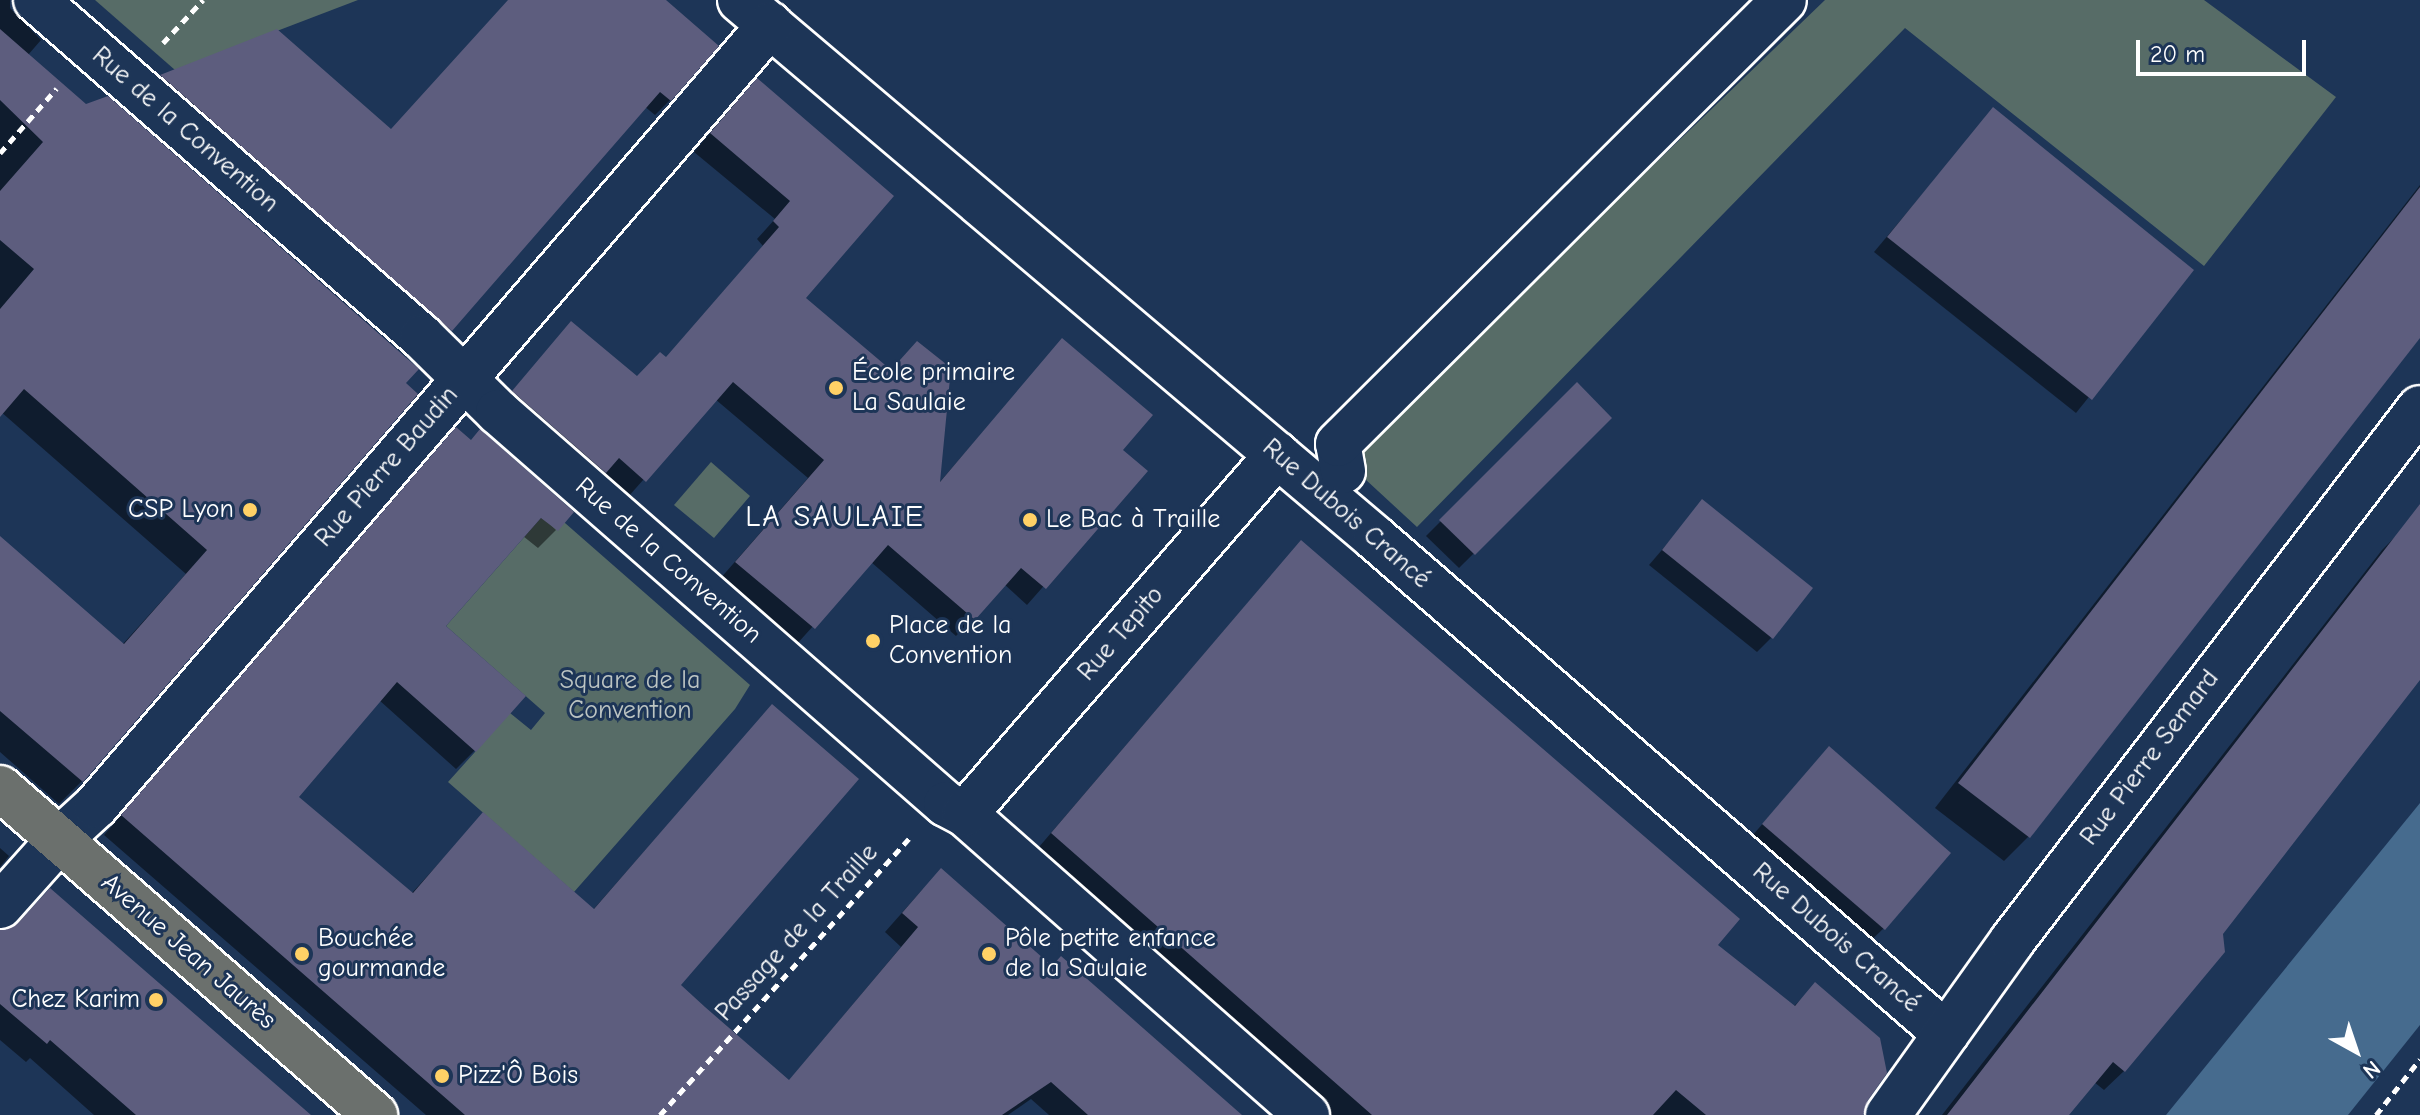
<!DOCTYPE html>
<meta charset="utf-8">
<style>
body{margin:0}
#map{position:relative;width:2420px;height:1115px;overflow:hidden;background:#1d3557;font-family:"Comic Neue",sans-serif}
div>[style]{position:absolute}
.green>*{inset:0;background:#576c67}
.water>*{inset:0;background:#466b8e}
.shadow>*{inset:0;background:#0007}
.building>*{inset:0;background:#5d5d7e}
.path>*{height:5px;margin-top:-2.5px;transform-origin:0;background:repeating-linear-gradient(90deg,#fff 0 8px,transparent 0 14px)}
.roads{filter:drop-shadow(2px 0 #fff) drop-shadow(-2px 0 #fff) drop-shadow(0 2px #fff) drop-shadow(0 -2px #fff)}
.minor>*{height:44px;margin:-22px;padding:0 22px;transform-origin:22px;border-radius:22px;background:#1d3557}
.major>*{height:44px;margin:-22px;padding:0 22px;transform-origin:22px;border-radius:22px;background:#6b706d}
.dots>*{width:22px;height:22px;translate:-50% -50%;box-sizing:border-box;border:4px solid #1d3557;border-radius:50%}
span{translate:-50% -50%;white-space:nowrap;text-align:center;line-height:1.15;-webkit-text-stroke:6px #1d3557;paint-order:stroke}
.street-label{font-size:26px;color:#fff}
.poi-label{font-size:26px;color:#fff}
.left{translate:0 -50%;text-align:left}
.right{translate:-100% -50%;text-align:right}
.park-label{font-size:26px;color:#bcc4c2}
.quarter-label{font-size:30px;color:#fff;letter-spacing:2px}
.north{position:absolute;left:2316px;top:1011px;width:80px;height:80px;-webkit-text-stroke:6px #1d3557;paint-order:stroke;rotate:140deg;font-size:22px;font-weight:700;line-height:32px;text-align:center;color:#fff}
.north::after{content:'';display:block;margin:auto;width:28px;height:36px;background:#fff;clip-path:polygon(50% 0,100% 100%,50% 72%,0 100%)}
.scale{position:absolute;left:2136px;top:40px;width:170px;height:36px;box-sizing:border-box;border:4px solid #fff;border-top:0;padding-left:10px;font-size:24px;line-height:28px;white-space:nowrap;color:#fff;-webkit-text-stroke:6px #1d3557;paint-order:stroke}
</style>
<div id="map">
<div class="green">
<div style="clip-path:polygon(95px 0,358px 0,175px 70px)"></div>
<div style="clip-path:polygon(1825px 0,2204px 0,2336px 97px,2204px 266px,1905px 28px,1417px 527px,1365px 479px,1352px 455px)"></div>
<div style="clip-path:polygon(711px 462px,750px 496px,714px 538px,674px 505px)"></div>
<div style="clip-path:polygon(541px 518px,565px 523px,750px 685px,735px 709px,574px 892px,448px 782px,510px 713px,531px 730px,545px 713px,446px 626px)"></div>
</div>
<div class="water">
<div style="clip-path:polygon(2420px 803px,2420px 1025px,2348px 1115px,2166px 1115px)"></div>
</div>
<div class="shadow">
<div style="clip-path:polygon(0 0,10px 0,10px 8px,41px 40px,28px 55px,86px 107px,404px 357px,82px 781px,59px 804px,0 752px,0 548px,122px 645px,186px 574px,0 411px)"></div>
<div style="clip-path:polygon(509px 0,663px 0,670px 100px,655px 115px,644px 106px,435px 345px,147px 92px,161px 77px,277px 32px,391px 131px)"></div>
<div style="clip-path:polygon(740px 98px,891px 196px,803px 298px,938px 484px,1062px 341px,1120px 450px,1145px 471px,1027px 605px,1004px 584px,956px 636px,871px 562px,796px 645px,719px 580px,808px 478px,715px 399px,628px 497px,497px 409px,571px 324px,636px 378px,665px 359px,763px 246px,757px 239px,775px 219px,694px 152px)"></div>
<div style="clip-path:polygon(1993px 110px,2191px 270px,2076px 413px,1874px 252px)"></div>
<div style="clip-path:polygon(2420px 185px,2420px 335px,2028px 837px,2004px 861px,1935px 808px)"></div>
<div style="clip-path:polygon(1577px 385px,1610px 418px,1459px 568px,1426px 536px)"></div>
<div style="clip-path:polygon(456px 430px,556px 530px,538px 548px,523px 536px,443px 626px,475px 750px,456px 769px,379px 700px,296px 797px,411px 894px,483px 815px,592px 911px,772px 706px,678px 986px,788px 1082px,901px 947px,885px 932px,923px 889px,1052px 968px,1240px 1115px,1049px 1115px,1031px 1099px,1008px 1115px,426px 1115px,104px 835px)"></div>
<div style="clip-path:polygon(1703px 502px,1771px 638px,1757px 652px,1649px 565px)"></div>
<div style="clip-path:polygon(2402px 530px,2420px 544px,2420px 677px,2220px 933px,2124px 1071px,2104px 1090px,2094px 1082px,2067px 1115px,1942px 1115px,2382px 550px)"></div>
<div style="clip-path:polygon(1282px 563px,1715px 945px,1793px 1007px,1816px 985px,1866px 1100px,1862px 1115px,1331px 1115px,1033px 854px)"></div>
<div style="clip-path:polygon(1829px 748px,1884px 928px,1863px 948px,1744px 845px)"></div>
<div style="clip-path:polygon(0 848px,9px 856px,0 867px)"></div>
<div style="clip-path:polygon(50px 891px,303px 1115px,94px 1115px,30px 1058px,26px 1062px,0 1040px,0 932px,9px 931px)"></div>
</div>
<div class="building">
<div style="clip-path:polygon(508px 0,666px 0,719px 46px,671px 101px,660px 92px,452px 331px,160px 75px,277px 29px,391px 129px)"></div>
<div style="clip-path:polygon(0 29px,86px 104px,108px 96px,419px 369px,406px 383px,418px 394px,83px 782px,0 711px,0 536px,124px 644px,207px 550px,24px 389px,0 417px,0 309px,34px 269px,0 240px,0 191px,43px 142px,0 100px)"></div>
<div style="clip-path:polygon(757px 78px,894px 196px,806px 298px,891px 370px,917px 341px,951px 368px,940px 482px,1062px 338px,1153px 415px,1123px 450px,1148px 471px,1046px 589px,1021px 568px,975px 620px,888px 545px,815px 629px,735px 562px,824px 460px,733px 382px,646px 482px,619px 458px,606px 473px,512px 391px,571px 321px,637px 376px,660px 352px,666px 357px,779px 227px,773px 221px,790px 201px,710px 133px)"></div>
<div style="clip-path:polygon(1993px 107px,2194px 270px,2092px 400px,1887px 237px)"></div>
<div style="clip-path:polygon(2420px 187px,2420px 338px,2030px 838px,1958px 783px)"></div>
<div style="clip-path:polygon(1577px 382px,1612px 418px,1475px 555px,1439px 520px)"></div>
<div style="clip-path:polygon(456px 427px,471px 440px,480px 429px,574px 512px,558px 531px,541px 518px,446px 626px,526px 696px,476px 752px,397px 682px,299px 797px,413px 893px,483px 812px,594px 909px,772px 704px,859px 779px,681px 985px,705px 1007px,789px 1080px,918px 927px,902px 913px,941px 868px,1052px 966px,1061px 956px,1242px 1115px,1088px 1115px,1051px 1082px,1002px 1115px,465px 1115px,121px 815px)"></div>
<div style="clip-path:polygon(1702px 499px,1813px 588px,1773px 639px,1662px 550px)"></div>
<div style="clip-path:polygon(2420px 504px,2420px 680px,2223px 934px,2225px 952px,2125px 1072px,2113px 1062px,2069px 1115px,1947px 1115px)"></div>
<div style="clip-path:polygon(1301px 540px,1740px 919px,1718px 945px,1795px 1006px,1815px 982px,1880px 1038px,1887px 1073px,1868px 1100px,1863px 1115px,1706px 1115px,1676px 1090px,1653px 1115px,1372px 1115px,1051px 833px)"></div>
<div style="clip-path:polygon(1829px 746px,1951px 853px,1885px 930px,1762px 824px)"></div>
<div style="clip-path:polygon(50px 888px,136px 963px,311px 1115px,136px 1115px,50px 1040px,47px 1044px,0 1004px,0 930px,18px 923px)"></div>
</div>
<div class="path">
<div style="left:163px;top:43px;width:59px;rotate:-47.1deg"></div>
<div style="left:0;top:153px;width:86px;rotate:-48.8deg"></div>
<div style="left:660px;top:1115px;width:372px;rotate:-48deg"></div>
<div style="left:2376px;top:1115px;width:71px;rotate:-51.8deg"></div>
</div>
<div class="roads">
<div class="minor">
<div style="left:36px;top:0;width:512px;rotate:41.12deg"></div>
<div style="left:422px;top:337px;width:107px;rotate:44.6deg"></div>
<div style="left:498px;top:412px;width:595px;rotate:41.19deg"></div>
<div style="left:946px;top:804px;width:21px;rotate:28deg"></div>
<div style="left:965px;top:814px;width:456px;rotate:41.4deg"></div>
<div style="left:740px;top:0;width:832px;rotate:40.27deg"></div>
<div style="left:1375px;top:538px;width:756px;rotate:40.98deg"></div>
<div style="left:1343px;top:471px;width:27px;rotate:-100deg"></div>
<div style="left:1338px;top:444px;width:629px;rotate:-44.87deg"></div>
<div style="left:965px;top:814px;width:476px;rotate:-49deg"></div>
<div style="left:0;top:906px;width:89px;rotate:-48.2deg"></div>
<div style="left:59px;top:840px;width:50px;rotate:-42.6deg"></div>
<div style="left:96px;top:806px;width:1032px;rotate:-49.21deg"></div>
<div style="left:1888px;top:1115px;width:214px;rotate:-54.5deg"></div>
<div style="left:2012px;top:941px;width:671px;rotate:-52.57deg"></div>
</div>
<div class="major">
<div style="left:0;top:788px;width:498px;rotate:41.1deg"></div>
</div>
</div>
<div class="dots">
<div style="left:836px;top:388px;background:#ffd166"></div>
<div style="left:250px;top:510px;background:#ffd166"></div>
<div style="left:1030px;top:520px;background:#ffd166"></div>
<div style="left:873px;top:641px;background:#ffd166"></div>
<div style="left:302px;top:954px;background:#ffd166"></div>
<div style="left:989px;top:954px;background:#ffd166"></div>
<div style="left:156px;top:1000px;background:#ffd166"></div>
<div style="left:442px;top:1076px;background:#ffd166"></div>
</div>
<div class="street-label">
<span style="left:185px;top:130px;rotate:41deg">Rue de la Convention</span>
<span style="left:387px;top:467px;rotate:-49deg">Rue Pierre Baudin</span>
<span style="left:1346px;top:514px;rotate:41deg">Rue Dubois Crancé</span>
<span style="left:668px;top:561px;rotate:41deg">Rue de la Convention</span>
<span style="left:1121px;top:634px;rotate:-49deg">Rue Tepito</span>
<span style="left:2150px;top:758px;rotate:-53deg">Rue Pierre Semard</span>
<span style="left:797px;top:933px;rotate:-48deg">Passage de la Traille</span>
<span style="left:1836px;top:938px;rotate:41deg">Rue Dubois Crancé</span>
<span style="left:188px;top:952px;rotate:41deg">Avenue Jean Jaurès</span>
</div>
<div class="poi-label">
<span class="left" style="left:852px;top:388px">École primaire<br>La Saulaie</span>
<span class="right" style="left:234px;top:510px">CSP Lyon</span>
<span class="left" style="left:1046px;top:520px">Le Bac à Traille</span>
<span class="left" style="left:889px;top:641px">Place de la<br>Convention</span>
<span class="left" style="left:318px;top:954px">Bouchée<br>gourmande</span>
<span class="left" style="left:1005px;top:954px">Pôle petite enfance<br>de la Saulaie</span>
<span class="right" style="left:140px;top:1000px">Chez Karim</span>
<span class="left" style="left:458px;top:1076px">Pizz'Ô Bois</span>
</div>
<div class="park-label">
<span style="left:630px;top:696px">Square de la<br>Convention</span>
</div>
<div class="quarter-label">
<span style="left:835px;top:517px">LA SAULAIE</span>
</div>
<div class="north">N</div>
<div class="scale">20 m</div>
</div>
